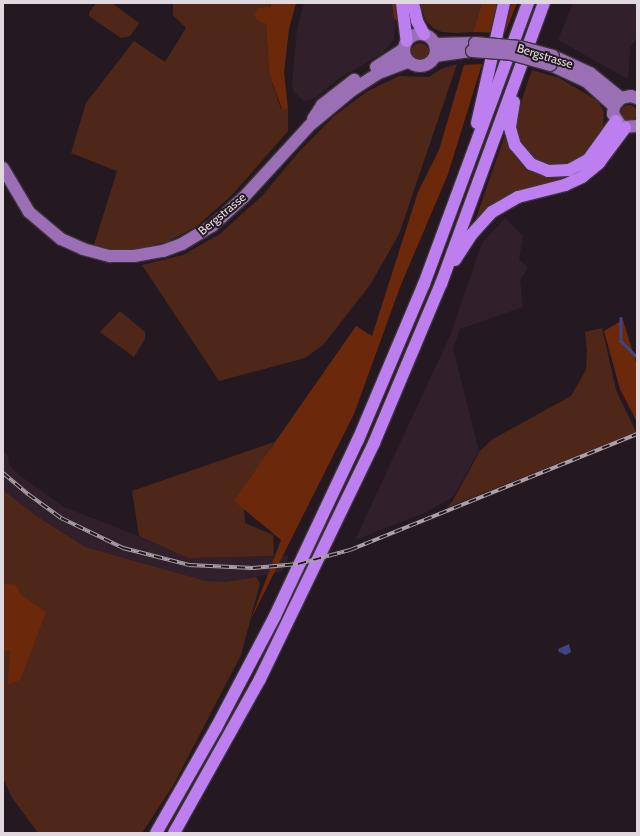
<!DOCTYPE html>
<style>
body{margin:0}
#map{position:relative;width:640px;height:836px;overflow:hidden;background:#251921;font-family:Cabin,sans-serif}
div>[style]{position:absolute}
.built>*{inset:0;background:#31202c}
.green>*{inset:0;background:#4f2719}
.round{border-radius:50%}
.forest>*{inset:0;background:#6c280b}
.water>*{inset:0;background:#3f4483}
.stream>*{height:2.5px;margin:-1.25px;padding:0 1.25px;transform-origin:1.25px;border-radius:1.25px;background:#3f4483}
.roads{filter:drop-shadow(1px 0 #3c3338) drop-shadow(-1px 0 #3c3338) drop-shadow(0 1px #3c3338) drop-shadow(0 -1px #3c3338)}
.major>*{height:12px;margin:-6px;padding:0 6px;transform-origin:6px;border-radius:6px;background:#9a6fb6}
.major>.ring{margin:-6px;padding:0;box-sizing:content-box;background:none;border:12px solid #9a6fb6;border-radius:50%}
.highway>*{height:12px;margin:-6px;padding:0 6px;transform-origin:6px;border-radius:6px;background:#bd7fef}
.rail>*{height:4px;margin-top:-2px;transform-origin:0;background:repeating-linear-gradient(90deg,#251921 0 8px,#aaa0a6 0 16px);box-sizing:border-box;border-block:1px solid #aaa0a6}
.bridges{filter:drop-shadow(1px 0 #3c3338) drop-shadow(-1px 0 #3c3338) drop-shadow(0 1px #3c3338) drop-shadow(0 -1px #3c3338)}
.major-bridge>*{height:12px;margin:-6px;padding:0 6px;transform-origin:6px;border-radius:6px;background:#9a6fb6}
span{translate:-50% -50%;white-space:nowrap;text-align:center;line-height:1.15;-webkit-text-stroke:4px #251921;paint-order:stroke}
.street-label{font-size:12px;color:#e1d8dd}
.frame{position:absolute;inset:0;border:4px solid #e1d8dd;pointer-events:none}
</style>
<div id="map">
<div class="built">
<div style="clip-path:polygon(304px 3px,392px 3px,396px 24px,394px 39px,383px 53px,338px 79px,315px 98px,304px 101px,294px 92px,292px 83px,297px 31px)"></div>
<div style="clip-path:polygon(573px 3px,637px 3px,637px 38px,630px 47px,628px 79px,558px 40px)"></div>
<div style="clip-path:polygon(505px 218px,523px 236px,519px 260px,528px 267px,520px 280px,523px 307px,460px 329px,453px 349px,479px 451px,453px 497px,424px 513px,355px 540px,450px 336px,482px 243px)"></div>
<div style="clip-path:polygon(3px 451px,8px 456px,9px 465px,18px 474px,64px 507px,138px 536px,188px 558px,289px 556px,282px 572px,224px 582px,206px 581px,85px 547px,35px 515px,3px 490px)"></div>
</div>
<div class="green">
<div style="clip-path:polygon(96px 3px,112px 3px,139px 23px,130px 36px,121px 38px,89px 16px,89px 13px)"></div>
<div style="clip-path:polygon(173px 3px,272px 3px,258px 21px,266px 24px,269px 73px,281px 109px,288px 109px,288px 131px,231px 196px,197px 226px,167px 242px,134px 250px,112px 250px,94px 245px,117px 171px,71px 153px,86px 103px,134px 41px,165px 62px,186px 28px,173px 15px)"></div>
<div style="clip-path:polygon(420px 3px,482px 3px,473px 32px,457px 33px,442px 32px,433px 28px,426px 21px)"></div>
<div class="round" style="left:411px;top:43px;width:18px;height:18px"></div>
<div style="clip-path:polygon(457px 64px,399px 234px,370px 285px,323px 345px,305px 358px,219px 381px,142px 265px,183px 255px,220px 234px,263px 195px,297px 154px,334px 116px,368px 91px,399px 76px,429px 77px,441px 69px)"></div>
<div style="clip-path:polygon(532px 70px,559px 78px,598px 101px,604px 112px,603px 127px,590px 150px,586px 170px,475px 221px,506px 132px,517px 114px)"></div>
<div class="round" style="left:621px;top:105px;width:16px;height:16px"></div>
<div style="clip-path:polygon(120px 311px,145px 332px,145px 339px,134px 357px,100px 332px)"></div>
<div style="clip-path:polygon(602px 328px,616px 390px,636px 432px,446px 508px,452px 502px,480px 451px,493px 439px,571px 396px,586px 370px,587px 350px,585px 332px)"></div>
<div style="clip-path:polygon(274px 442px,243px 497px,245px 523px,273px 535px,274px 556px,188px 558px,139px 536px,132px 491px)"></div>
<div style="clip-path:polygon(3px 490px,35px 515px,85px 547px,206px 581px,224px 582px,256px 577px,260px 583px,241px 655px,174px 784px,142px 833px,38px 833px,11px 796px,3px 778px)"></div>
</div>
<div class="forest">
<div style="clip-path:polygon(272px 3px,296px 3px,289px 29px,284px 72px,288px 109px,282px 109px,269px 73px,266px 24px,258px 21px,254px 15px,258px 8px,270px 7px)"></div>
<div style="clip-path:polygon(392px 3px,396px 3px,399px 24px,394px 18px)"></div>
<div style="clip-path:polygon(482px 3px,517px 3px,505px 33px,473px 32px)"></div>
<div style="clip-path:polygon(482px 64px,448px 174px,400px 287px,354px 414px,251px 619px,281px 540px,234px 501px,356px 326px,372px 336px,418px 192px,439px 150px,464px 65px)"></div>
<div style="clip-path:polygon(623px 320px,637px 366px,637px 422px,620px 389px,604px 331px)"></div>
<div style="clip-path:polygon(3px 583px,16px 585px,21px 595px,46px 612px,20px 680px,8px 684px,10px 650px,3px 652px)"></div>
</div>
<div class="water">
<div style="clip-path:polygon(569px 644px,571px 652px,566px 655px,559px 652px,558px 649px)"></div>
</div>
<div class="stream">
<div style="left:621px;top:318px;width:23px;rotate:90deg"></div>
<div style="left:621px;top:341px;width:23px;rotate:45deg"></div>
</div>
<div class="roads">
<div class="major">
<div class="ring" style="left:404px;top:34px;width:20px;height:20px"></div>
<div style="left:435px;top:44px;width:40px;rotate:-1.4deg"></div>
<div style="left:435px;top:56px;width:37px;rotate:-8deg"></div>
<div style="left:553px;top:56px;width:41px;rotate:24.7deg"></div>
<div style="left:590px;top:73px;width:40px;rotate:39deg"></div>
<div style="left:551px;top:65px;width:38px;rotate:25deg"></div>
<div style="left:586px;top:81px;width:38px;rotate:42deg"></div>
<div style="left:376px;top:67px;width:33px;rotate:-33deg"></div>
<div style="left:637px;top:98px;width:6px;rotate:-162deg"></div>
<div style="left:631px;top:96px;width:10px;rotate:169deg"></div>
<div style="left:621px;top:98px;width:11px;rotate:131deg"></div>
<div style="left:614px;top:106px;width:8px;rotate:97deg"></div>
<div style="left:613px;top:114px;width:16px;rotate:55deg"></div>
<div style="left:622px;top:127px;width:15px;rotate:-4deg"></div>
<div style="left:313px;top:119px;width:17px;rotate:-57deg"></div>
<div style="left:322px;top:105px;width:41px;rotate:-38deg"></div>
<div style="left:3px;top:168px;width:51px;rotate:59.4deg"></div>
<div style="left:29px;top:212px;width:42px;rotate:40.2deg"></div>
<div style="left:61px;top:239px;width:24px;rotate:24deg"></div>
<div style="left:83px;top:249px;width:28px;rotate:15deg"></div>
<div style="left:110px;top:256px;width:24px"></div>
<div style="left:134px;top:256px;width:29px;rotate:-10deg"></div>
<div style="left:163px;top:251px;width:20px;rotate:-20deg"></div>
<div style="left:182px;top:244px;width:35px;rotate:-31deg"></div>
<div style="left:212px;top:226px;width:43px;rotate:-42.2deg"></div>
<div style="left:244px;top:197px;width:96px;rotate:-47.5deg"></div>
<div style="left:309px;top:126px;width:55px;rotate:-39.8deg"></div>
<div style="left:351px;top:91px;width:33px;rotate:-33deg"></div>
<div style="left:379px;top:73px;width:31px;rotate:-21deg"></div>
</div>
<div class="highway">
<div style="left:402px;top:3px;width:38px;rotate:83deg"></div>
<div style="left:413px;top:3px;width:18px;rotate:77deg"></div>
<div style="left:417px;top:21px;width:15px;rotate:62deg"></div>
<div style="left:514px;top:102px;width:26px;rotate:99deg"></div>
<div style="left:510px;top:128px;width:18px;rotate:74deg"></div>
<div style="left:515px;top:145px;width:25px;rotate:50deg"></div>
<div style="left:531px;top:164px;width:18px;rotate:22deg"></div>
<div style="left:548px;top:171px;width:21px;rotate:-3deg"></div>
<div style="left:569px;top:170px;width:21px;rotate:-28deg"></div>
<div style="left:588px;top:160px;width:48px;rotate:-54.3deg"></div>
<div style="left:477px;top:123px;width:123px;rotate:-77.3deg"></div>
<div style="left:455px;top:260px;width:31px;rotate:-57deg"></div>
<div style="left:472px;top:234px;width:30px;rotate:-48deg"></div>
<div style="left:492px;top:212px;width:30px;rotate:-30deg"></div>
<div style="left:518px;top:197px;width:49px;rotate:-14.3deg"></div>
<div style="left:565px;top:185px;width:19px;rotate:-25deg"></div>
<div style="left:582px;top:177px;width:22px;rotate:-39deg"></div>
<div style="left:599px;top:163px;width:44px;rotate:-53.4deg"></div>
<div style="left:156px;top:833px;width:121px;rotate:-60.3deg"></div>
<div style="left:216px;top:728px;width:127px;rotate:-62.2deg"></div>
<div style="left:275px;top:616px;width:195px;rotate:-64.8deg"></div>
<div style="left:358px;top:440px;width:169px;rotate:-67.1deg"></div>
<div style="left:424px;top:284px;width:300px;rotate:-69.7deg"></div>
<div style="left:174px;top:833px;width:176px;rotate:-60.8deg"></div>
<div style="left:260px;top:679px;width:262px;rotate:-64.2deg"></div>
<div style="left:374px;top:443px;width:173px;rotate:-67.2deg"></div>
<div style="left:441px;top:284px;width:299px;rotate:-69.9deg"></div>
</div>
</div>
<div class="rail">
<div style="left:3px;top:473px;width:33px;rotate:40deg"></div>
<div style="left:28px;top:494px;width:41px;rotate:36deg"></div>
<div style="left:61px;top:518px;width:69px;rotate:25.8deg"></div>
<div style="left:123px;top:548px;width:68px;rotate:14.4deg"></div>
<div style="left:189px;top:565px;width:64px;rotate:2.7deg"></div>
<div style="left:253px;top:568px;width:45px;rotate:-5.1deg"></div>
<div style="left:298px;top:564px;width:54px;rotate:-15.1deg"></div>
<div style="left:350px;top:550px;width:310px;rotate:-22deg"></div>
</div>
<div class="bridges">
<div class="major-bridge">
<div style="left:475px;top:43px;width:45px;rotate:5.1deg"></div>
<div style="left:520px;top:47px;width:34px;rotate:15deg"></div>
<div style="left:472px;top:51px;width:39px;rotate:4deg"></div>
<div style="left:511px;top:54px;width:41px;rotate:15.4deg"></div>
</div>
</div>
<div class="street-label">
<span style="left:545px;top:56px;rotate:17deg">Bergstrasse</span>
<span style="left:222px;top:214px;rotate:-40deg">Bergstrasse</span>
</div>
<div class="frame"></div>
</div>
